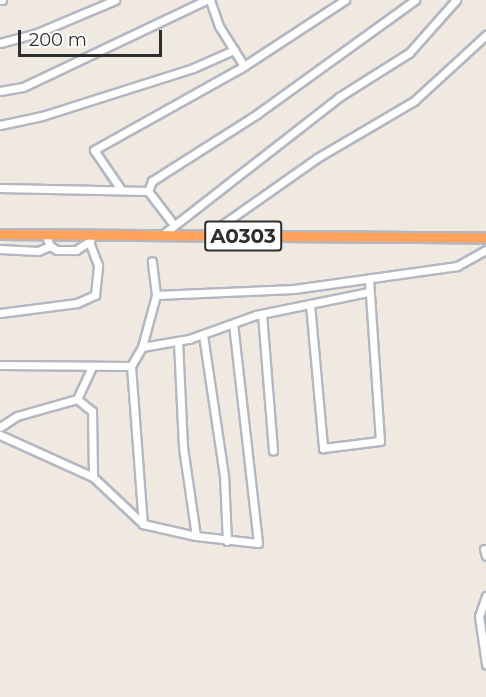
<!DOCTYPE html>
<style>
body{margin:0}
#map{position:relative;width:486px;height:697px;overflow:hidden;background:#efe9e1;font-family:Montserrat,sans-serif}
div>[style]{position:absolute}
.roads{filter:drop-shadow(2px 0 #b4b7c1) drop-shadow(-2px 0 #b4b7c1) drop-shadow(0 2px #b4b7c1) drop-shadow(0 -2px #b4b7c1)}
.minor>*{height:7px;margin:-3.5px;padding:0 3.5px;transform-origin:3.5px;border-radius:3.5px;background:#fff}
.highway>*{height:9px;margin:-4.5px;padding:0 4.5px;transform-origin:4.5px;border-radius:4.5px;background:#ffa35c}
span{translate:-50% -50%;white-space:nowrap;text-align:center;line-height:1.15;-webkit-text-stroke:4.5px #fff;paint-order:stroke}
.shield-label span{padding:2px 4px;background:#fff;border:2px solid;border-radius:4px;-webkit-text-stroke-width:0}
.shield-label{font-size:20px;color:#2e2e2e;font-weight:700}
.scale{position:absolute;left:18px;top:30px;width:144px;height:27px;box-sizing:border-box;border:3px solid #2e2e2e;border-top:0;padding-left:8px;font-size:18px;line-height:21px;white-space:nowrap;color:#2e2e2e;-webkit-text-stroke:4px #fff;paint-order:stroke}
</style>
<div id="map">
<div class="roads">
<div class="minor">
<div style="left:0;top:0;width:2px"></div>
<div style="left:210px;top:0;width:28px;rotate:71deg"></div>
<div style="left:219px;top:26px;width:47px;rotate:58deg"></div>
<div style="left:0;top:43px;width:38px;rotate:-15deg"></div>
<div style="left:37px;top:33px;width:85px;rotate:-22.9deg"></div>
<div style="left:0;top:91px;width:23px;rotate:-10deg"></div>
<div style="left:23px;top:87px;width:203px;rotate:-25.4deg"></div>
<div style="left:0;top:125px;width:43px;rotate:-12.1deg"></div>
<div style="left:42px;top:116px;width:158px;rotate:-17.6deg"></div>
<div style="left:193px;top:68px;width:45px;rotate:-23.7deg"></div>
<div style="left:0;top:188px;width:148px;rotate:1.2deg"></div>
<div style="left:148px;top:191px;width:43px;rotate:52.6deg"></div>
<div style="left:120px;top:188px;width:46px;rotate:-124.4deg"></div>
<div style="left:94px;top:150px;width:172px;rotate:-29.2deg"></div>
<div style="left:244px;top:66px;width:121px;rotate:-33.2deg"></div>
<div style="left:148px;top:191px;width:11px;rotate:-68deg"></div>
<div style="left:152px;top:181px;width:125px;rotate:-32.5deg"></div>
<div style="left:257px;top:114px;width:195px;rotate:-35.8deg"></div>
<div style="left:45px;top:234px;width:13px;rotate:67deg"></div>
<div style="left:50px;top:246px;width:8px;rotate:30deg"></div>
<div style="left:57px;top:250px;width:19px"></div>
<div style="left:76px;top:250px;width:17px;rotate:-33deg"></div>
<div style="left:209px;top:234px;width:132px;rotate:-35.1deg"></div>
<div style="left:317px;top:158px;width:113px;rotate:-30.4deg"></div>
<div style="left:414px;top:101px;width:98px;rotate:-42.5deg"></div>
<div style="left:162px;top:235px;width:224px;rotate:-37.9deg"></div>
<div style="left:339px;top:97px;width:83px;rotate:-32.2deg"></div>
<div style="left:409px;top:53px;width:71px;rotate:-48.4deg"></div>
<div style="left:0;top:249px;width:38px;rotate:3deg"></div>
<div style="left:38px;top:251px;width:13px;rotate:-23deg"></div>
<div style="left:156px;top:295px;width:138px;rotate:-2.5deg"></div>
<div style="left:294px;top:289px;width:165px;rotate:-8deg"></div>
<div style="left:457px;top:266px;width:33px;rotate:-29deg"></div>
<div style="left:310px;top:304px;width:145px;rotate:84.8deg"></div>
<div style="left:323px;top:448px;width:57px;rotate:-7deg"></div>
<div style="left:380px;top:441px;width:163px;rotate:-93.9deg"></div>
<div style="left:0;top:313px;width:78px;rotate:-7.4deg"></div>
<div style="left:77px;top:303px;width:20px;rotate:-24deg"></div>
<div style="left:95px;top:295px;width:30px;rotate:-84deg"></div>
<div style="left:98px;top:265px;width:22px;rotate:-111deg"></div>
<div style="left:262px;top:314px;width:137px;rotate:85.4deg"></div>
<div style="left:203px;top:335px;width:142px;rotate:81.5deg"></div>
<div style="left:224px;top:475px;width:66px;rotate:87.4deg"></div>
<div style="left:178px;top:341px;width:106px;rotate:87.3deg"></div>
<div style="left:183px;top:447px;width:90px;rotate:81.7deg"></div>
<div style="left:142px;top:347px;width:48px;rotate:-9.7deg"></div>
<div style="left:189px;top:339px;width:71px;rotate:-19.7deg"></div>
<div style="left:256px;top:315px;width:114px;rotate:-11.6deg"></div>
<div style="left:0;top:365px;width:131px;rotate:0.4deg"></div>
<div style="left:131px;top:366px;width:22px;rotate:-60deg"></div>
<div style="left:142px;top:347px;width:54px;rotate:-74.9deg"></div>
<div style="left:156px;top:295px;width:34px;rotate:-97deg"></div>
<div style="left:131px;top:366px;width:158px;rotate:85.7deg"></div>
<div style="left:77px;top:399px;width:19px;rotate:39deg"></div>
<div style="left:92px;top:411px;width:66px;rotate:89.1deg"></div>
<div style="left:0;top:427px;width:20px;rotate:-33deg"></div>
<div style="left:17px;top:416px;width:62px;rotate:-15.8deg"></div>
<div style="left:77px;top:399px;width:35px;rotate:-65deg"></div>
<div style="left:0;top:435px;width:102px;rotate:24.3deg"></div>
<div style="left:93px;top:477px;width:69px;rotate:43.2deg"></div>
<div style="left:143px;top:524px;width:54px;rotate:12.8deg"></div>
<div style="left:196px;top:536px;width:62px;rotate:6.4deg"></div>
<div style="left:258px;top:543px;width:220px;rotate:-96.5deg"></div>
<div style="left:484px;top:549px;width:7px;rotate:74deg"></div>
<div style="left:486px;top:596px;width:21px;rotate:109deg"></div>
<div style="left:479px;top:616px;width:49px;rotate:81.7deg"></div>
</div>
<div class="highway">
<div style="left:0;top:234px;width:486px;rotate:0.4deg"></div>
</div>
</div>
<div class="shield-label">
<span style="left:243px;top:236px">A0303</span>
</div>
<div class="scale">200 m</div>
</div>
